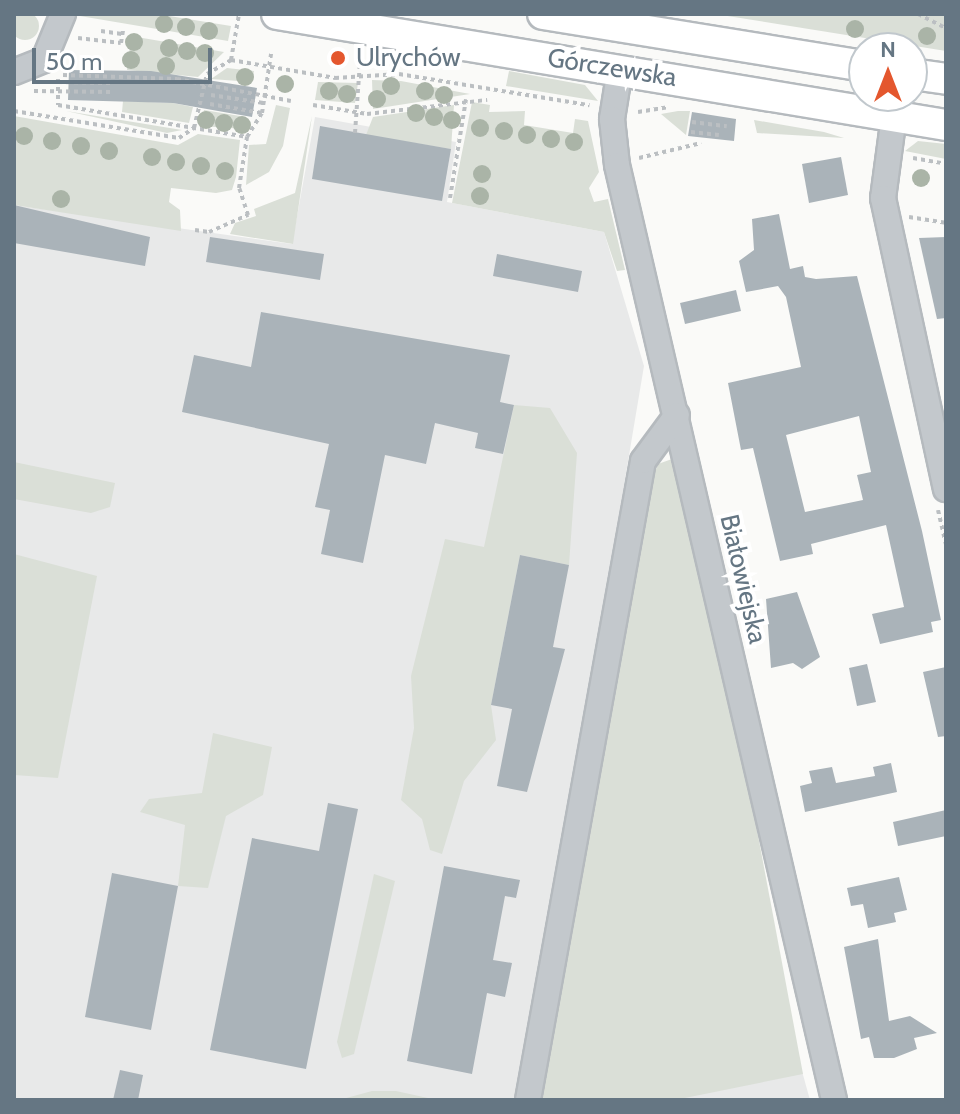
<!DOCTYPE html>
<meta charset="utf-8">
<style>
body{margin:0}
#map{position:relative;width:960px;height:1114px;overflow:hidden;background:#fafaf8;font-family:Cabin,sans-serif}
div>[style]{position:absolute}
.built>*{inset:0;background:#e8e9e9}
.green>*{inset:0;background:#dadfd7}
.round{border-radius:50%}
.building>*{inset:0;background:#aab3b9}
.path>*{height:4px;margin-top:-2px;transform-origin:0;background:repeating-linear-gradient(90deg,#bbbfc2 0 4px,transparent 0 8px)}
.roads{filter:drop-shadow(2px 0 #b5babe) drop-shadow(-2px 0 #b5babe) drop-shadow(0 2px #b5babe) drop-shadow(0 -2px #b5babe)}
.minor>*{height:24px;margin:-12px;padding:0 12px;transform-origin:12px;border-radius:12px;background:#c3c8cc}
.major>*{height:30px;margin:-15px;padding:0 15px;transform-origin:15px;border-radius:15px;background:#fff}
.trees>*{width:18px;height:18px;margin:-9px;border-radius:50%;background:#aab4a7}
.dots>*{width:22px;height:22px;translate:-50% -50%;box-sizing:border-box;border:4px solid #fff;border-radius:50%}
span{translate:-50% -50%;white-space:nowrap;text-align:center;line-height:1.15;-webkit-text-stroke:8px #fff;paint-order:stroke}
.poi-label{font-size:26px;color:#657683}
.left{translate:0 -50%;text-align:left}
.street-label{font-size:26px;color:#657683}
.frame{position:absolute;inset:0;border:16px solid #657683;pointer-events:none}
.north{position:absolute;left:848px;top:32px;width:80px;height:80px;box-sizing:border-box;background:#fff;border:2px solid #c1c8cd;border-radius:50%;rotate:0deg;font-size:22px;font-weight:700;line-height:32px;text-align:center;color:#657683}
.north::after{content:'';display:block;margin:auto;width:28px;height:36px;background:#e4572e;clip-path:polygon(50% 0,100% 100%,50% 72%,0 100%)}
.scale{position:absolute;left:32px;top:48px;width:180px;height:36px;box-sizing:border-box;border:4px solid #657683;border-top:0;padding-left:10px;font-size:24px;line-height:28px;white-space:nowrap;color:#657683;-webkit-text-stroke:6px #fff;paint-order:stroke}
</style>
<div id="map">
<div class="built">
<div style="clip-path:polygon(315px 117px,456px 142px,447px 202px,604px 232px,644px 366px,521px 1100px,14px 1100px,14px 205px,292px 244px)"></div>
<div style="clip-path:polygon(795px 1046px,810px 1100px,544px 1100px)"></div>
</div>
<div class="green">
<div class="round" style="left:11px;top:12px;width:28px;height:28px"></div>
<div style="clip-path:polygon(157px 14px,231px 26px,228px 41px,80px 16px)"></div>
<div style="clip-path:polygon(715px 14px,946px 14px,946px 51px)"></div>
<div style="clip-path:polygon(131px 36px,224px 52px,198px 77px,127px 70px)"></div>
<div style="clip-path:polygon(227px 68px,254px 71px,252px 82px,211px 79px)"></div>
<div style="clip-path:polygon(509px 71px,585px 85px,598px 101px,506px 86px)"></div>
<div style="clip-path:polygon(372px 80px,401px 81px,470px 94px,373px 109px)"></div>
<div style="clip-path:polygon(318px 82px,358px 83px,355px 103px,315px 100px)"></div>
<div style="clip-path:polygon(123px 101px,173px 103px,193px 107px,189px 123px,122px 112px)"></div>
<div style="clip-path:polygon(472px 102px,490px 105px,489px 112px,525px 111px,524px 125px,573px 133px,575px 119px,588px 121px,599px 172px,589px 188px,594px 202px,608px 199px,625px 270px,617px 271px,604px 232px,452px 203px)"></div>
<div style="clip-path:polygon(276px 105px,290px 108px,283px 146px,269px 172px,246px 185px,249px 145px,266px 144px)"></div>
<div style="clip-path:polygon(454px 105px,451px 149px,366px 135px,373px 117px)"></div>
<div style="clip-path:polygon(204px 110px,246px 117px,244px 129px,201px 126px)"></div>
<div style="clip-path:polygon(66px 111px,182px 130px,167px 133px)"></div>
<div style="clip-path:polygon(690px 111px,686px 135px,661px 114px,678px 111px)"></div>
<div style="clip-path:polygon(14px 116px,178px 145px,198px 134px,240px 140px,236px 177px,232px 190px,216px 193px,171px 188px,169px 202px,180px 210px,181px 231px,14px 205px)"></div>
<div style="clip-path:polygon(312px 116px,293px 244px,230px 234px,235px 223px,256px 216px,254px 209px,295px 193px)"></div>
<div style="clip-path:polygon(754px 120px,824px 132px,844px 138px,757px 133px)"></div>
<div style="clip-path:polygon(918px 141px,946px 144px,946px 159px,905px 151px)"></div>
<div style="clip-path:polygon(514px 405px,550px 408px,577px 453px,569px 565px,520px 555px,491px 705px,496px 740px,464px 781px,442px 854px,430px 850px,422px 819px,401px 800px,414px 728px,411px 676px,445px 539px,484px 547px)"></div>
<div style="clip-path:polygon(672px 459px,736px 719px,803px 1074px,675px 1100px,542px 1100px,647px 493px,658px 464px)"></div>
<div style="clip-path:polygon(14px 462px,115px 483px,110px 507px,91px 513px,14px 499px)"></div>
<div style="clip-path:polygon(14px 554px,97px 576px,58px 778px,14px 775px)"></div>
<div style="clip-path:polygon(213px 733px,272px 747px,263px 795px,226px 816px,208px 888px,178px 886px,185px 825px,140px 812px,149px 799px,202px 793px)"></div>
<div style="clip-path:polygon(374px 874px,395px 881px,354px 1054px,342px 1058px,337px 1042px)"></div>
<div style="clip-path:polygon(372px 1091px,396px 1091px,437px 1100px,339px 1100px)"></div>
</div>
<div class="building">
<div style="clip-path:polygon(69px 70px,151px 71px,257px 88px,252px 117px,173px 103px,68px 100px)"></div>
<div style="clip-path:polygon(692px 112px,736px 119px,734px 141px,688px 136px)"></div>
<div style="clip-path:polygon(320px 126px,451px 149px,442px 201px,312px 179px)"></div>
<div style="clip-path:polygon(841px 157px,848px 195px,809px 203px,802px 164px)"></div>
<div style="clip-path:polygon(14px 205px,150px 237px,145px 266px,14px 243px)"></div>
<div style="clip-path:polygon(evenodd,779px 214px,790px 269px,803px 266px,805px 277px,816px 279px,857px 276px,922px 531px,941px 620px,931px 622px,933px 632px,880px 644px,872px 614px,904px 607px,886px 525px,811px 544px,813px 554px,780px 561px,753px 448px,741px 450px,728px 383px,801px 367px,786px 297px,778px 286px,746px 292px,739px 261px,754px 250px,752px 219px,779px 214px,859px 416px,871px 472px,857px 475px,863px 500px,805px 512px,786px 435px,859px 416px)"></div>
<div style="clip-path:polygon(210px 237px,324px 254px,320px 280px,206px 262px)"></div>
<div style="clip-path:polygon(946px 237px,946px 318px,937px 319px,919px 238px)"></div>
<div style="clip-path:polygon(497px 254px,582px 271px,578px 292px,493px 276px)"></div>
<div style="clip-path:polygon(736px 290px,741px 311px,685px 324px,680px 303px)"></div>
<div style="clip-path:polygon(261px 312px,510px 355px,500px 402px,514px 405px,503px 454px,475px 448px,478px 433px,435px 423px,426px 464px,385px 455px,363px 563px,321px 554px,330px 510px,315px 507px,329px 444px,182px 412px,194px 355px,251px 367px)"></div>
<div style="clip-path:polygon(520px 555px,569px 565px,553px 647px,565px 649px,527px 792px,497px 786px,512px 709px,491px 705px)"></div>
<div style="clip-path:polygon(797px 592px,820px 657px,802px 669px,793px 663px,771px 668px,766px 599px)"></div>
<div style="clip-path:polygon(867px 664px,876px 702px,857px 706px,849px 668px)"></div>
<div style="clip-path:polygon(946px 667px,946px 736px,938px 737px,923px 672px)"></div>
<div style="clip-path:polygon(891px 763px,897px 792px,805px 812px,800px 786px,812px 783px,809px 771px,832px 767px,836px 783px,875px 776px,873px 767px)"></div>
<div style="clip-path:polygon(328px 803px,358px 809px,306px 1069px,210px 1050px,252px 838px,319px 851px)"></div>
<div style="clip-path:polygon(946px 810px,946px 836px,898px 846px,893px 822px)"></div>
<div style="clip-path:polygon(444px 866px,520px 880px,516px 898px,505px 896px,493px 960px,512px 963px,505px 997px,487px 993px,472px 1074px,407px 1061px)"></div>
<div style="clip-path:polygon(112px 873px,178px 886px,151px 1030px,85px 1017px)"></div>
<div style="clip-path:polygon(899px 877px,907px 910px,894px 913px,896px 922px,868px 928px,863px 904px,851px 906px,847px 888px)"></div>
<div style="clip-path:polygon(878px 939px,889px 1021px,910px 1016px,937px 1033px,914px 1038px,917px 1049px,894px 1058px,874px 1058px,869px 1037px,861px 1039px,844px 947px)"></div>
<div style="clip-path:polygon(120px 1070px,143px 1075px,138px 1100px,113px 1100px)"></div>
</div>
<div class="path">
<div style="left:918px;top:14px;width:31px;rotate:27deg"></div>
<div style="left:101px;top:31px;width:21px;rotate:8deg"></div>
<div style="left:78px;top:38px;width:43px;rotate:6.6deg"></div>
<div style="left:121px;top:43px;width:13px;rotate:-81deg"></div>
<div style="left:231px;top:60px;width:47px;rotate:-80.1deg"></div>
<div style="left:63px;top:75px;width:114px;rotate:2deg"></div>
<div style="left:177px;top:79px;width:116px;rotate:10.9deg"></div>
<div style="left:58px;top:79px;width:26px;rotate:90deg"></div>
<div style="left:58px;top:105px;width:192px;rotate:9.6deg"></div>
<div style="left:247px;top:137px;width:28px;rotate:-58deg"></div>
<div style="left:262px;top:113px;width:60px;rotate:-81.3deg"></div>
<div style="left:58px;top:82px;width:53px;rotate:1.1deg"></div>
<div style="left:34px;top:91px;width:77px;rotate:0.7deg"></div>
<div style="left:211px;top:95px;width:53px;rotate:8.7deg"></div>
<div style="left:210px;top:104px;width:53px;rotate:9.8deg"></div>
<div style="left:313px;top:105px;width:55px;rotate:9.5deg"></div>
<div style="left:367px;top:114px;width:121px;rotate:-6.7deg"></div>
<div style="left:14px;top:111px;width:167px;rotate:9.3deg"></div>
<div style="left:179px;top:138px;width:18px;rotate:-34deg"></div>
<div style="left:194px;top:128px;width:56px;rotate:-76.5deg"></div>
<div style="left:207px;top:74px;width:28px;rotate:-30deg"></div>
<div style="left:231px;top:60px;width:106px;rotate:9.8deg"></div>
<div style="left:335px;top:78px;width:64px;rotate:-3.6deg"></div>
<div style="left:399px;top:74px;width:193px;rotate:9.3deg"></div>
<div style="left:638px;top:112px;width:30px;rotate:-9deg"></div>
<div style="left:692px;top:122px;width:35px;rotate:7deg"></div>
<div style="left:691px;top:132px;width:28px;rotate:6deg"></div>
<div style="left:355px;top:133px;width:72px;rotate:-86deg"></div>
<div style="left:639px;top:158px;width:64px;rotate:-13.6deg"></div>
<div style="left:913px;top:158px;width:34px;rotate:10deg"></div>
<div style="left:450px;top:198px;width:100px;rotate:-80.8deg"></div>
<div style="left:909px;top:217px;width:37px;rotate:9deg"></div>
<div style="left:195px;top:230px;width:14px;rotate:8deg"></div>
<div style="left:209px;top:232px;width:43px;rotate:-23.6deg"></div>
<div style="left:248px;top:215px;width:28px;rotate:-108deg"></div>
<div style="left:239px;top:188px;width:52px;rotate:-81.1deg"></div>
<div style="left:938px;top:510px;width:35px;rotate:77deg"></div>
</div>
<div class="roads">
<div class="minor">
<div style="left:620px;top:69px;width:51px;rotate:99.1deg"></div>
<div style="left:612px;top:119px;width:46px;rotate:83.8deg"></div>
<div style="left:617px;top:165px;width:960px;rotate:76.93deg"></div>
<div style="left:14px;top:72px;width:32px;rotate:-22deg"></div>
<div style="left:44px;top:60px;width:50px;rotate:-67.6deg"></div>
<div style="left:894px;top:116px;width:83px;rotate:97.6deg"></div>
<div style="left:883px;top:198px;width:298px;rotate:77.8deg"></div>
<div style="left:528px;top:1100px;width:649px;rotate:-79.8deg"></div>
<div style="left:643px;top:461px;width:57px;rotate:-53.5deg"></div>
</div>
<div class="major">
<div style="left:277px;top:14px;width:678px;rotate:9.42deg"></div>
<div style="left:543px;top:14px;width:325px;rotate:9.2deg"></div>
<div style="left:912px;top:74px;width:34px;rotate:8deg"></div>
</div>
</div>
<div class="trees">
<div style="left:164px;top:24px"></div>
<div style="left:186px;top:27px"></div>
<div style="left:855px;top:29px"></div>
<div style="left:209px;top:31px"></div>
<div style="left:927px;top:36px"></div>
<div style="left:134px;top:42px"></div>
<div style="left:169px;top:48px"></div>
<div style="left:187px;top:51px"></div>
<div style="left:205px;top:53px"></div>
<div style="left:131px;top:60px"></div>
<div style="left:166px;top:66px"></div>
<div style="left:245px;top:77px"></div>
<div style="left:285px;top:84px"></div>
<div style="left:391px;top:86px"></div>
<div style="left:329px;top:91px"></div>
<div style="left:425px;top:91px"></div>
<div style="left:347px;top:94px"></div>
<div style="left:444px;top:95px"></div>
<div style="left:377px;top:99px"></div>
<div style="left:416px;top:113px"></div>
<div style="left:434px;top:117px"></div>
<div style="left:206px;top:120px"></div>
<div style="left:452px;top:120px"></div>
<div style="left:224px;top:123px"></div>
<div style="left:242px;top:125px"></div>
<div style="left:480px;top:128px"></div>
<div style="left:504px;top:131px"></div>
<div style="left:527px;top:135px"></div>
<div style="left:24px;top:136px"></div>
<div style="left:551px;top:139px"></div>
<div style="left:52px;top:141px"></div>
<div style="left:574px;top:142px"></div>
<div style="left:81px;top:146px"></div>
<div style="left:109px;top:151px"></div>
<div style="left:152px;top:157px"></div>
<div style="left:176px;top:162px"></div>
<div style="left:201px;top:166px"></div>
<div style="left:225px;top:171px"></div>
<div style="left:482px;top:174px"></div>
<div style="left:921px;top:178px"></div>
<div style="left:480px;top:196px"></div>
<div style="left:61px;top:199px"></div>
</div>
<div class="dots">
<div style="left:338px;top:58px;background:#e4572e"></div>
</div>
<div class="poi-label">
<span class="left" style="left:356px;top:58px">Ulrychów</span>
</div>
<div class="street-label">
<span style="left:612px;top:68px;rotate:9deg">Górczewska</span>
<span style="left:743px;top:579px;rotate:77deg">Białowiejska</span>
</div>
<div class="frame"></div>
<div class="north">N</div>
<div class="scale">50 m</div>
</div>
